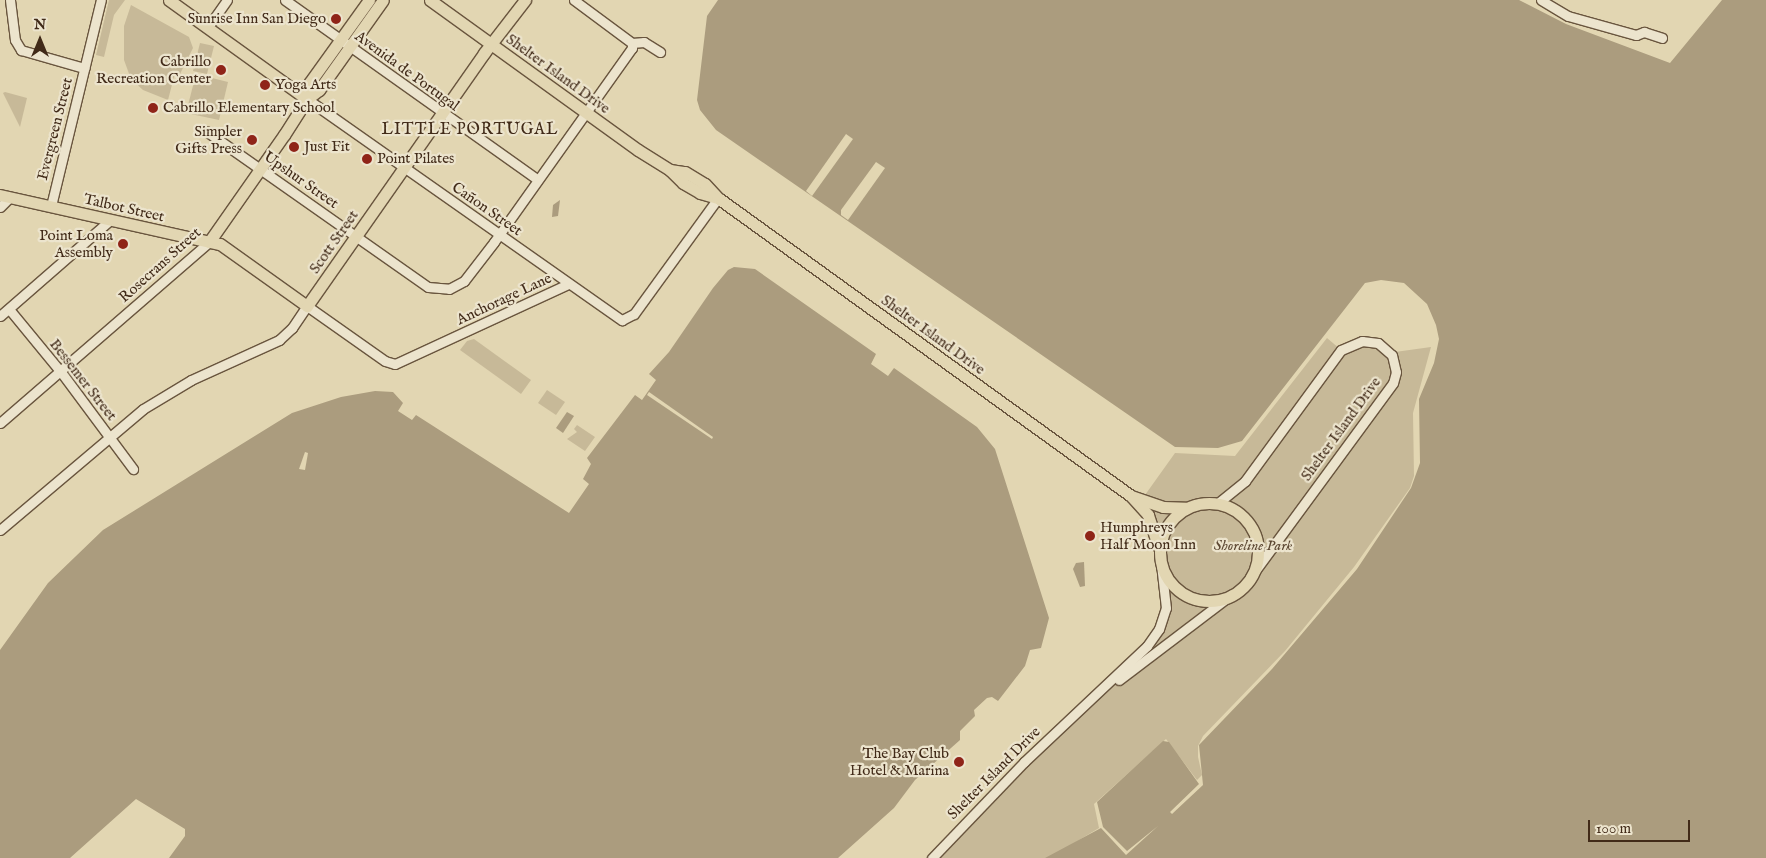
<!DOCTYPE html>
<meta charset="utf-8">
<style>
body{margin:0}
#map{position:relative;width:1766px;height:858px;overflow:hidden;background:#e2d6b2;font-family:"IM FELL English",serif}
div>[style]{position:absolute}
.green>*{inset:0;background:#c7b998}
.water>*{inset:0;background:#ab9c7e}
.pier>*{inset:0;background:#e2d6b2}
.roads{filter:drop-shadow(1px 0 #69553e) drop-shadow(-1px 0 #69553e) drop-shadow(0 1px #69553e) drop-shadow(0 -1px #69553e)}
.minor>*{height:9px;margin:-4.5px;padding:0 4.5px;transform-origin:4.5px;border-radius:4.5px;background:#ece4cd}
.major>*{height:11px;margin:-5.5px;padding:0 5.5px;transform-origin:5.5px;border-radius:5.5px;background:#e2d6b2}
.major>.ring{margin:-5.5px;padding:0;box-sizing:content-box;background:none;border:11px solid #e2d6b2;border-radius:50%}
.dots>*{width:14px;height:14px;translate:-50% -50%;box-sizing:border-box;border:2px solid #ece4cd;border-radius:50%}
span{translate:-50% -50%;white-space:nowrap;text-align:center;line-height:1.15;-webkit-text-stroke:4.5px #ece4cd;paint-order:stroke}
.poi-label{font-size:15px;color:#412a18}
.right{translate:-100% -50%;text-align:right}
.left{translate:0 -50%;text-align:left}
.street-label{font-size:15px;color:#412a18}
.park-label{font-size:15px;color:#5c4732;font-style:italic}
.neighbourhood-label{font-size:16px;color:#412a18;letter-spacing:1px}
.north{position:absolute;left:15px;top:15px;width:50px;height:50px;-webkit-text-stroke:4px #ece4cd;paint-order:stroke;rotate:0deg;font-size:14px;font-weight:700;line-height:20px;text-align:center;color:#412a18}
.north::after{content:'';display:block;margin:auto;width:18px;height:22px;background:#412a18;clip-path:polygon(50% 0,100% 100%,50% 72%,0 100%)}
.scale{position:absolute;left:1588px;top:820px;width:102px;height:22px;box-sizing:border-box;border:2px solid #412a18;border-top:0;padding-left:6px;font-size:15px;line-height:18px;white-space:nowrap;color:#412a18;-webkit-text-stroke:4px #ece4cd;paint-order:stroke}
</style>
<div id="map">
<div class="green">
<div style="clip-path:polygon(109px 0,125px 0,114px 15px,104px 57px,96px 55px)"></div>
<div style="clip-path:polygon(131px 5px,189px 37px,193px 48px,180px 74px,175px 73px,168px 100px,143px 90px,131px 79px,124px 60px,124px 26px)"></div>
<div style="clip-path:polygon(200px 43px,214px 46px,207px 74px,193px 71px)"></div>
<div style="clip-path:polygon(196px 74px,228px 82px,219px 120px,186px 113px)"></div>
<div style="clip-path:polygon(5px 92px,27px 98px,20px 127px,3px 93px)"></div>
<div style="clip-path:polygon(1327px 338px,1340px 349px,1357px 342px,1395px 352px,1431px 347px,1413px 413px,1414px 476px,1410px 488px,1354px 567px,1285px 651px,1203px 736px,1198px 746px,1198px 757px,1202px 775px,1197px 780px,1166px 739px,1094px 804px,1099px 828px,1049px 858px,936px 858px,1163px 626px,1163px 562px,1159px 535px,1140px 502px,1175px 453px,1235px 456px)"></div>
<div style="clip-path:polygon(474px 339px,531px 380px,521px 394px,460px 350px,467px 341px)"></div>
<div style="clip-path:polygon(547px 390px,565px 402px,556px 415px,538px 403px)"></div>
<div style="clip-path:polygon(577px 425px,595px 437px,585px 451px,567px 439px,577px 432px,574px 429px)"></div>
</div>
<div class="water">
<div style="clip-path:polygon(718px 0,1519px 0,1566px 24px,1670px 63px,1722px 0,1766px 0,1766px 858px,1045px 858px,1101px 828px,1126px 855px,1158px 826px,1127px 851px,1103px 827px,1097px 802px,1163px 741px,1169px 742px,1199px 784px,1170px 812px,1172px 814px,1203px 785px,1199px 745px,1272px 669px,1357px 569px,1411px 488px,1420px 463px,1419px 399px,1434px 363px,1439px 339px,1436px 325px,1427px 304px,1404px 283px,1381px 280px,1365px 283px,1242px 441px,1218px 448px,1175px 447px,716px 130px,700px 110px,697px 100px,707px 16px)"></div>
<div style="clip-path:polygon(560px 200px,558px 216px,552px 217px,553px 205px)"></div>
<div style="clip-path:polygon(734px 267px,755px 269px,876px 354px,871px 364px,888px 376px,894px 368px,977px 427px,995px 449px,1049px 618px,1041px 648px,1030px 650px,1025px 666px,998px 701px,992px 697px,987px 698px,974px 710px,975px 716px,960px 731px,960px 740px,915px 780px,894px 808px,838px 858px,169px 858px,185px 836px,185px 829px,136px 799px,70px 858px,0 858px,0 650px,48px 583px,103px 530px,292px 413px,341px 397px,375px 391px,393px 392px,403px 403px,398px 411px,412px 420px,416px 415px,569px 513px,589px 484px,583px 479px,591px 464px,587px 458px,635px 395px,642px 400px,656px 380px,649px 374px,669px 352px,713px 288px,728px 270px)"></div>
<div style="clip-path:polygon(567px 412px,574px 416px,563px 433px,556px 428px)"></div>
<div style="clip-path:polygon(1084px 562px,1085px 586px,1080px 587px,1073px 569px,1076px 563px)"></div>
</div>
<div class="pier">
<div style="clip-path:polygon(846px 134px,853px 139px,812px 196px,806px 191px)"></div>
<div style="clip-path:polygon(876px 162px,885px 168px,848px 220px,841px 215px,841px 210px)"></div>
<div style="clip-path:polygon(649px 392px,713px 437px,712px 439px,647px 395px)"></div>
<div style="clip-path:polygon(305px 452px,308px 453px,305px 470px,299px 469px)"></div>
</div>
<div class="roads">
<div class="minor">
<div style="left:10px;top:0;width:40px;rotate:82.9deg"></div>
<div style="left:15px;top:40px;width:12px;rotate:59deg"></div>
<div style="left:21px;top:50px;width:66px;rotate:15.9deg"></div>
<div style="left:285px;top:0;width:310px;rotate:35.4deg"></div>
<div style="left:574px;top:0;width:72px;rotate:36.6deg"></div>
<div style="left:1541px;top:0;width:31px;rotate:31deg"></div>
<div style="left:1568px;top:16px;width:71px;rotate:15.6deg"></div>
<div style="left:1636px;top:35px;width:9px;rotate:-21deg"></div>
<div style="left:1644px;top:32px;width:19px;rotate:18deg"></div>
<div style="left:208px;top:27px;width:33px;rotate:-55deg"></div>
<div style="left:632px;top:43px;width:12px;rotate:-5deg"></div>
<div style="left:644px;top:42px;width:19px;rotate:32deg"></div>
<div style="left:307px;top:99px;width:385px;rotate:35.1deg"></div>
<div style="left:622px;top:320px;width:13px;rotate:-27deg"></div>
<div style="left:634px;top:314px;width:143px;rotate:-54.1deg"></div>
<div style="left:206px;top:131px;width:271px;rotate:35.1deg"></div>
<div style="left:428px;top:287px;width:21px;rotate:5deg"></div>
<div style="left:449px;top:289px;width:17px;rotate:-28deg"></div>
<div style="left:464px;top:281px;width:49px;rotate:-52.4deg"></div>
<div style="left:494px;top:242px;width:238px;rotate:-54.6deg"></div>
<div style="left:632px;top:48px;width:5px;rotate:-90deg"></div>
<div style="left:51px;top:206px;width:212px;rotate:-76.4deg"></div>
<div style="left:0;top:207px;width:14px;rotate:-45deg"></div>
<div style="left:9px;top:309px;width:82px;rotate:50.5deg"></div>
<div style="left:61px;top:372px;width:121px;rotate:53.4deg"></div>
<div style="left:0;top:316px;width:146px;rotate:-41.1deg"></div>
<div style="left:0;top:423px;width:276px;rotate:-40.9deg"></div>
<div style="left:1218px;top:503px;width:35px;rotate:-39deg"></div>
<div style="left:1245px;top:481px;width:162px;rotate:-53.8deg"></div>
<div style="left:1341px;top:350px;width:23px;rotate:-23deg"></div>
<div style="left:1362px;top:341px;width:16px;rotate:7deg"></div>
<div style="left:1378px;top:343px;width:18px;rotate:41deg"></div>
<div style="left:1392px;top:355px;width:17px;rotate:77deg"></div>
<div style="left:1396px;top:372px;width:11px;rotate:105deg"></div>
<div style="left:1393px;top:383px;width:242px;rotate:126.3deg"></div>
<div style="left:0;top:530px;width:187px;rotate:-40.2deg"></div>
<div style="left:143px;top:409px;width:56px;rotate:-31.1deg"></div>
<div style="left:191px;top:380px;width:97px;rotate:-24.4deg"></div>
<div style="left:279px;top:340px;width:18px;rotate:-43deg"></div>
<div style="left:292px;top:328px;width:27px;rotate:-56deg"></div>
<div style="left:307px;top:306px;width:95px;rotate:35.2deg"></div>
<div style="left:385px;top:361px;width:10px;rotate:17deg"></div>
<div style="left:395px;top:364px;width:191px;rotate:-24.8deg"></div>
<div style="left:1119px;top:680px;width:141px;rotate:-37.2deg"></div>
<div style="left:932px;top:858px;width:133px;rotate:-46.2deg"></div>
<div style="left:1024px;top:762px;width:169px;rotate:-43.3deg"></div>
<div style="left:1147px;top:646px;width:21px;rotate:-55deg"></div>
<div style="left:1159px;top:629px;width:22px;rotate:-72deg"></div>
<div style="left:1166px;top:608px;width:44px;rotate:-96.5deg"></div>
</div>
<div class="major">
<div style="left:169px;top:0;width:170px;rotate:35.7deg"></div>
<div style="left:430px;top:0;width:256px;rotate:35.8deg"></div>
<div style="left:638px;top:150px;width:38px;rotate:32deg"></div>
<div style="left:670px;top:170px;width:18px;rotate:45deg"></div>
<div style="left:683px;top:183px;width:20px;rotate:30deg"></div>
<div style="left:700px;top:193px;width:19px;rotate:16deg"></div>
<div style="left:307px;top:99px;width:15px;rotate:-37deg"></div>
<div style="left:319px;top:90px;width:110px;rotate:-54.6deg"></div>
<div style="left:670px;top:170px;width:15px;rotate:8deg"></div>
<div style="left:685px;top:172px;width:23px;rotate:31deg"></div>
<div style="left:705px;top:184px;width:19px;rotate:47deg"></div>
<div style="left:718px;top:198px;width:509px;rotate:35.81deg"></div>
<div style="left:1131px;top:496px;width:34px;rotate:19deg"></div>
<div style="left:1163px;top:507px;width:23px;rotate:2deg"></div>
<div style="left:0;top:195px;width:225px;rotate:12.6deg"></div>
<div style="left:220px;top:244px;width:107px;rotate:35.5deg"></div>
<div style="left:307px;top:306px;width:309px;rotate:-55deg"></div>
<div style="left:484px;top:53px;width:67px;rotate:-52.3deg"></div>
<div style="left:209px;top:242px;width:131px;rotate:-55deg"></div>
<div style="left:284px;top:135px;width:43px;rotate:-57.4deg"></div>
<div style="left:307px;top:99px;width:17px;rotate:-80deg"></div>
<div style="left:310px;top:82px;width:101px;rotate:-54.3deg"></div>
<div style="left:1132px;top:497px;width:24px;rotate:48deg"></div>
<div style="left:1148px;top:515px;width:33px;rotate:72deg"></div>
<div class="ring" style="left:1160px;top:503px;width:87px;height:87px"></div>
</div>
</div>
<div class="dots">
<div style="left:336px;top:19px;background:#8f2418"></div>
<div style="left:221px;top:70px;background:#8f2418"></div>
<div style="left:265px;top:85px;background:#8f2418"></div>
<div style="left:153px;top:108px;background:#8f2418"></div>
<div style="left:252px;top:140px;background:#8f2418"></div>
<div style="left:294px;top:147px;background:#8f2418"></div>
<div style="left:367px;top:159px;background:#8f2418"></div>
<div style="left:123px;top:244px;background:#8f2418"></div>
<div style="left:1090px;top:536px;background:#8f2418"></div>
<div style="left:959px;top:762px;background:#8f2418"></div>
</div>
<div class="poi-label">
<span class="right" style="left:326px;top:19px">Sunrise Inn San Diego</span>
<span class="right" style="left:211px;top:70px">Cabrillo<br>Recreation Center</span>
<span class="left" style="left:275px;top:85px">Yoga Arts</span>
<span class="left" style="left:163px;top:108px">Cabrillo Elementary School</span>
<span class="right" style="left:242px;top:140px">Simpler<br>Gifts Press</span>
<span class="left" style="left:304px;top:147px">Just Fit</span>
<span class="left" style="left:377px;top:159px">Point Pilates</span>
<span class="right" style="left:113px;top:244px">Point Loma<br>Assembly</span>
<span class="left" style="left:1100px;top:536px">Humphreys<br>Half Moon Inn</span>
<span class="right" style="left:949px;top:762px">The Bay Club<br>Hotel &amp; Marina</span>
</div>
<div class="street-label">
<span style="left:407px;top:71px;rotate:36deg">Avenida de Portugal</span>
<span style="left:558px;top:74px;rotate:36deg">Shelter Island Drive</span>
<span style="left:55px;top:129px;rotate:-76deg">Evergreen Street</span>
<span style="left:301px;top:180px;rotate:35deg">Upshur Street</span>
<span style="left:124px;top:208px;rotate:13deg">Talbot Street</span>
<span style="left:487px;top:209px;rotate:35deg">Cañon Street</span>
<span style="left:334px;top:242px;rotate:-55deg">Scott Street</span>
<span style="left:160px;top:265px;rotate:-42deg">Rosecrans Street</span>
<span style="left:504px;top:299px;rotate:-25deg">Anchorage Lane</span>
<span style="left:933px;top:335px;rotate:36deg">Shelter Island Drive</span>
<span style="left:83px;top:380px;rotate:52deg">Bessemer Street</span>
<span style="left:1341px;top:429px;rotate:-54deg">Shelter Island Drive</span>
<span style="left:994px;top:773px;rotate:-45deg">Shelter Island Drive</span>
</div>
<div class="park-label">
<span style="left:1253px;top:546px">Shoreline Park</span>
</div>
<div class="neighbourhood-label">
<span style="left:470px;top:130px">LITTLE PORTUGAL</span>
</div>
<div class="north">N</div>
<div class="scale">100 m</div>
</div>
